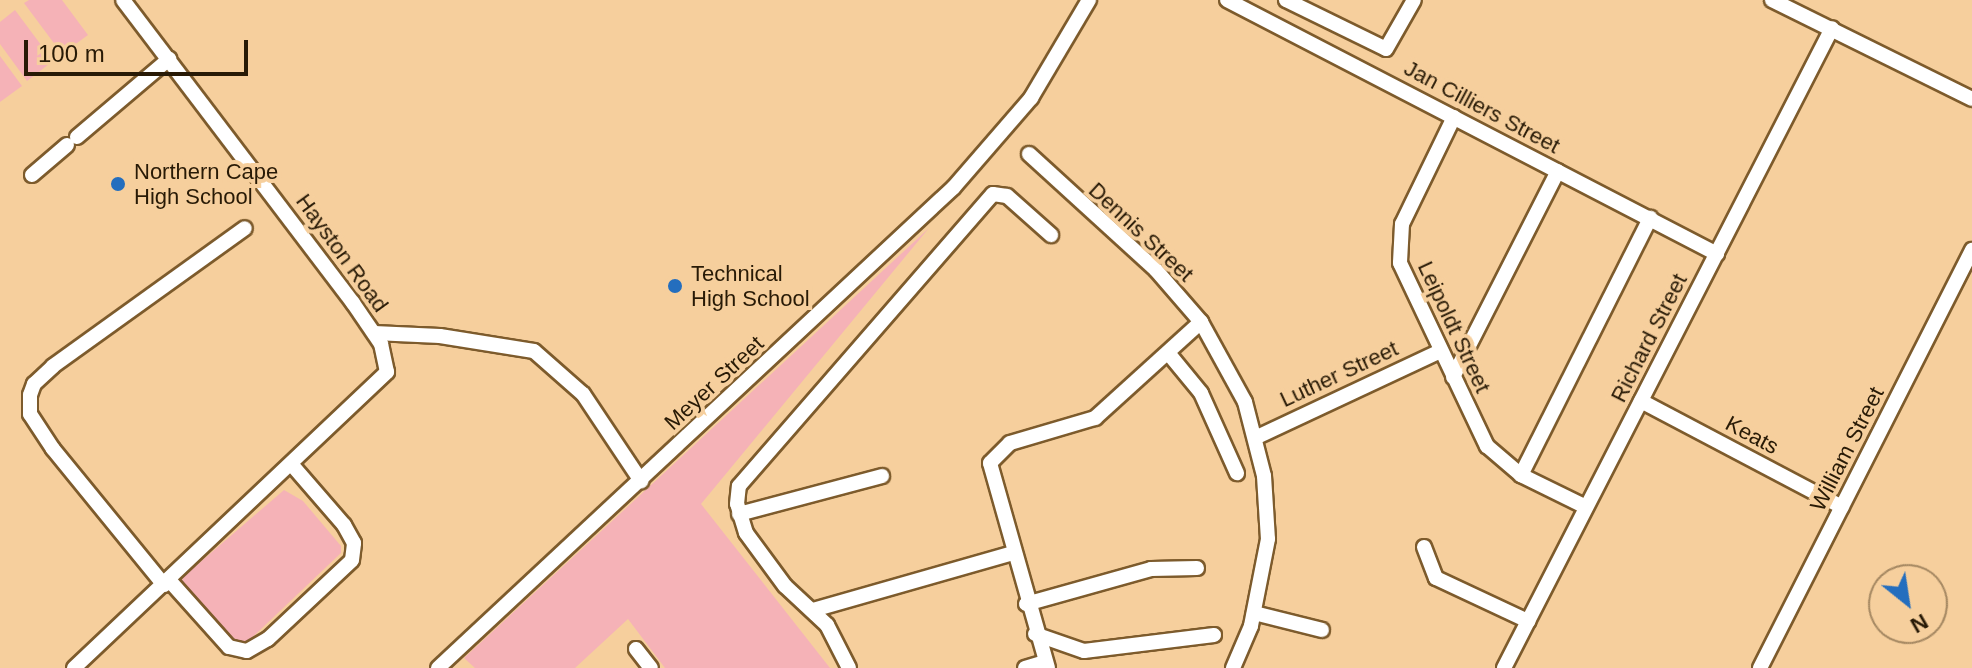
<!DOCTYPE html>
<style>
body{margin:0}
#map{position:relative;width:1972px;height:668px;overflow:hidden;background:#f6cf9d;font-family:Arial,sans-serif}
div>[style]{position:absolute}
.green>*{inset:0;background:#f5b2b7}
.roads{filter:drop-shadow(2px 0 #7d5b2c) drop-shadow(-2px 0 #7d5b2c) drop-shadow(0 2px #7d5b2c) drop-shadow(0 -2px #7d5b2c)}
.minor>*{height:14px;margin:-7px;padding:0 7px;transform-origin:7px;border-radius:7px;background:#fff}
.dots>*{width:22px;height:22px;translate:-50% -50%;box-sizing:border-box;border:4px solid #f6cf9d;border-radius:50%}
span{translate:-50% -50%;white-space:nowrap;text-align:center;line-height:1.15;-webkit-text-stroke:8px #f6cf9d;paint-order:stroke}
.street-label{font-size:22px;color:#281a06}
.poi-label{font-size:22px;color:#281a06}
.left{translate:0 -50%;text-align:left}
.north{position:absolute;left:1868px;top:564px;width:80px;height:80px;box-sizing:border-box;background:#f6cf9d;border:2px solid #a48761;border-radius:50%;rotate:150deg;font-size:22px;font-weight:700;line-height:32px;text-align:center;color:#281a06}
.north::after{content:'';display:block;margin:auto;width:28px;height:36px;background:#246ebe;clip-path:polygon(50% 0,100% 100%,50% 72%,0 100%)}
.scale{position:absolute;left:24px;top:40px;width:224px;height:36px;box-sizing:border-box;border:4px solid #281a06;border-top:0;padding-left:10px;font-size:24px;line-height:28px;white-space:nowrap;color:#281a06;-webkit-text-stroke:6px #f6cf9d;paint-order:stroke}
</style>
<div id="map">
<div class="green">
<div style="clip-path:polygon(29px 0,62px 0,88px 35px,62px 54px,24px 3px)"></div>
<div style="clip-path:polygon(15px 10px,53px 61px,27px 81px,0 44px,0 22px)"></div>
<div style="clip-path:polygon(0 56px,22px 86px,0 102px)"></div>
<div style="clip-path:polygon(929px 228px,701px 504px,830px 668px,665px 668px,628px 619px,575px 668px,475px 668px,464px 658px)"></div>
<div style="clip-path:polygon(284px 490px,303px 501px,341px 546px,341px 553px,241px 648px,233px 649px,181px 586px,183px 577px)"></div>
</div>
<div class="roads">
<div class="minor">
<div style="left:1227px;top:0;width:552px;rotate:27.4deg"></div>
<div style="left:1286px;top:0;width:111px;rotate:26.1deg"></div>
<div style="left:1386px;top:49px;width:56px;rotate:-60.3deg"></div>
<div style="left:1772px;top:0;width:223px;rotate:26.3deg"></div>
<div style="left:1454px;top:117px;width:119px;rotate:115.9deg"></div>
<div style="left:1402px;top:224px;width:39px;rotate:93deg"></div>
<div style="left:1400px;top:263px;width:203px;rotate:64.6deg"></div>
<div style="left:1487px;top:446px;width:45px;rotate:40.5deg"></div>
<div style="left:1521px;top:475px;width:72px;rotate:26.2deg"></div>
<div style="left:77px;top:137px;width:121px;rotate:-40.3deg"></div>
<div style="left:1029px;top:154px;width:172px;rotate:42.4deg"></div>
<div style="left:1156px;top:270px;width:69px;rotate:49.1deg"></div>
<div style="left:1201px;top:322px;width:91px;rotate:61.2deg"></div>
<div style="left:1245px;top:402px;width:76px;rotate:75.6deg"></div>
<div style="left:1264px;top:476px;width:63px;rotate:86.4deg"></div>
<div style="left:1268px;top:539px;width:89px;rotate:101.1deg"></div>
<div style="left:1251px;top:626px;width:46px;rotate:113.2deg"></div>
<div style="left:32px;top:175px;width:46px;rotate:-40.6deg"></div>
<div style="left:374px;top:333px;width:66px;rotate:2.6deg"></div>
<div style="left:440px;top:336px;width:95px;rotate:9.1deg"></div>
<div style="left:534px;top:351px;width:65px;rotate:41.3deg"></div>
<div style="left:583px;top:394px;width:105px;rotate:56.3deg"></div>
<div style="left:1169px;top:354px;width:50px;rotate:50.6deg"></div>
<div style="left:1201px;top:393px;width:88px;rotate:65.8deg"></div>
<div style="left:1453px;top:377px;width:231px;rotate:-63deg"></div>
<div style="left:1641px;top:401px;width:227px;rotate:27.8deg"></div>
<div style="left:1257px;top:437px;width:203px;rotate:-25.1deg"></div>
<div style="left:1521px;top:475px;width:288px;rotate:-63.3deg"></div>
<div style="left:739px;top:514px;width:148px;rotate:-14.9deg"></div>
<div style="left:1424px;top:547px;width:33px;rotate:69deg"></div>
<div style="left:1436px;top:578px;width:102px;rotate:25.1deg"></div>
<div style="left:169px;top:580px;width:90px;rotate:48.2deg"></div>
<div style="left:229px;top:647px;width:18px;rotate:13deg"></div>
<div style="left:247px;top:651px;width:24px;rotate:-30deg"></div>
<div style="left:268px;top:639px;width:115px;rotate:-43.2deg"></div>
<div style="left:352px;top:560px;width:17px;rotate:-83deg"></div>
<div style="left:354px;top:543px;width:21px;rotate:-119deg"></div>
<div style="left:344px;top:525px;width:79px;rotate:-130.9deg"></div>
<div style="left:164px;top:585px;width:176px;rotate:-129.2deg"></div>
<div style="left:53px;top:449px;width:42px;rotate:-123.3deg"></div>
<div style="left:30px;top:414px;width:19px;rotate:-90deg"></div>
<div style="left:30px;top:395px;width:12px;rotate:-70deg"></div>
<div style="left:34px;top:384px;width:26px;rotate:-43deg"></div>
<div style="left:53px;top:366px;width:236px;rotate:-35.7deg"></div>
<div style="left:1026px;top:604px;width:130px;rotate:-15.6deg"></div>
<div style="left:1151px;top:569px;width:46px;rotate:-1.2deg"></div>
<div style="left:813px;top:610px;width:208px;rotate:-15.9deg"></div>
<div style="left:1254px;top:613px;width:70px;rotate:14deg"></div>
<div style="left:1035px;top:634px;width:52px;rotate:19.1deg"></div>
<div style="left:1084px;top:651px;width:131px;rotate:-7deg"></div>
<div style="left:636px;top:649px;width:24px;rotate:52deg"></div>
<div style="left:74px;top:668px;width:431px;rotate:-43.4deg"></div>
<div style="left:387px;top:372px;width:29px;rotate:-102deg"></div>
<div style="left:381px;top:344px;width:50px;rotate:-124.3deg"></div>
<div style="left:353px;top:303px;width:380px;rotate:-127.2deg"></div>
<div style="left:438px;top:668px;width:705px;rotate:-42.99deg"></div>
<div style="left:954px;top:187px;width:118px;rotate:-49.1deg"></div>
<div style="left:1031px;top:98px;width:114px;rotate:-59.4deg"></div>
<div style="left:849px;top:668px;width:48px;rotate:-117.1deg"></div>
<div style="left:827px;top:625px;width:57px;rotate:-137.1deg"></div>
<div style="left:785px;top:586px;width:66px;rotate:-126.3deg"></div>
<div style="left:746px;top:533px;width:30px;rotate:-107deg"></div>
<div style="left:737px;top:504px;width:18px;rotate:-84deg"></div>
<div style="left:739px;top:486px;width:387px;rotate:-49deg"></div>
<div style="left:993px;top:194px;width:14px;rotate:8deg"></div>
<div style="left:1007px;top:196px;width:59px;rotate:41.6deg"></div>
<div style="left:1025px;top:668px;width:21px;rotate:-17deg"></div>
<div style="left:1048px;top:668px;width:213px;rotate:-105.8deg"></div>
<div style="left:990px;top:463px;width:28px;rotate:-45deg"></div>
<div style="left:1010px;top:443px;width:89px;rotate:-16.4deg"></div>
<div style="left:1095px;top:418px;width:143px;rotate:-42.2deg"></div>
<div style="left:1504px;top:668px;width:719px;rotate:-62.86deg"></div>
<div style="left:1760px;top:668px;width:469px;rotate:-63.1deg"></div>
</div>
</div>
<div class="dots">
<div style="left:118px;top:184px;background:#246ebe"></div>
<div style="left:675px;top:286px;background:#246ebe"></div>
</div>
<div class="street-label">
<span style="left:1482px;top:107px;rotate:28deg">Jan Cilliers Street</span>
<span style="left:1141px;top:232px;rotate:43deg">Dennis Street</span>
<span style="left:342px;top:253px;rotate:54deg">Hayston Road</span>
<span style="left:1454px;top:327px;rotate:65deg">Leipoldt Street</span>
<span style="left:1649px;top:338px;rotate:-63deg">Richard Street</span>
<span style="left:1339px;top:374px;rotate:-25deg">Luther Street</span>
<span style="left:714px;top:383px;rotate:-43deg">Meyer Street</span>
<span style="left:1752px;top:435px;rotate:28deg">Keats</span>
<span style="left:1847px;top:449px;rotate:-63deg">William Street</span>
</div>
<div class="poi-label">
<span class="left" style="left:134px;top:184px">Northern Cape<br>High School</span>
<span class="left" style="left:691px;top:286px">Technical<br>High School</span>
</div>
<div class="north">N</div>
<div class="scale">100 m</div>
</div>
